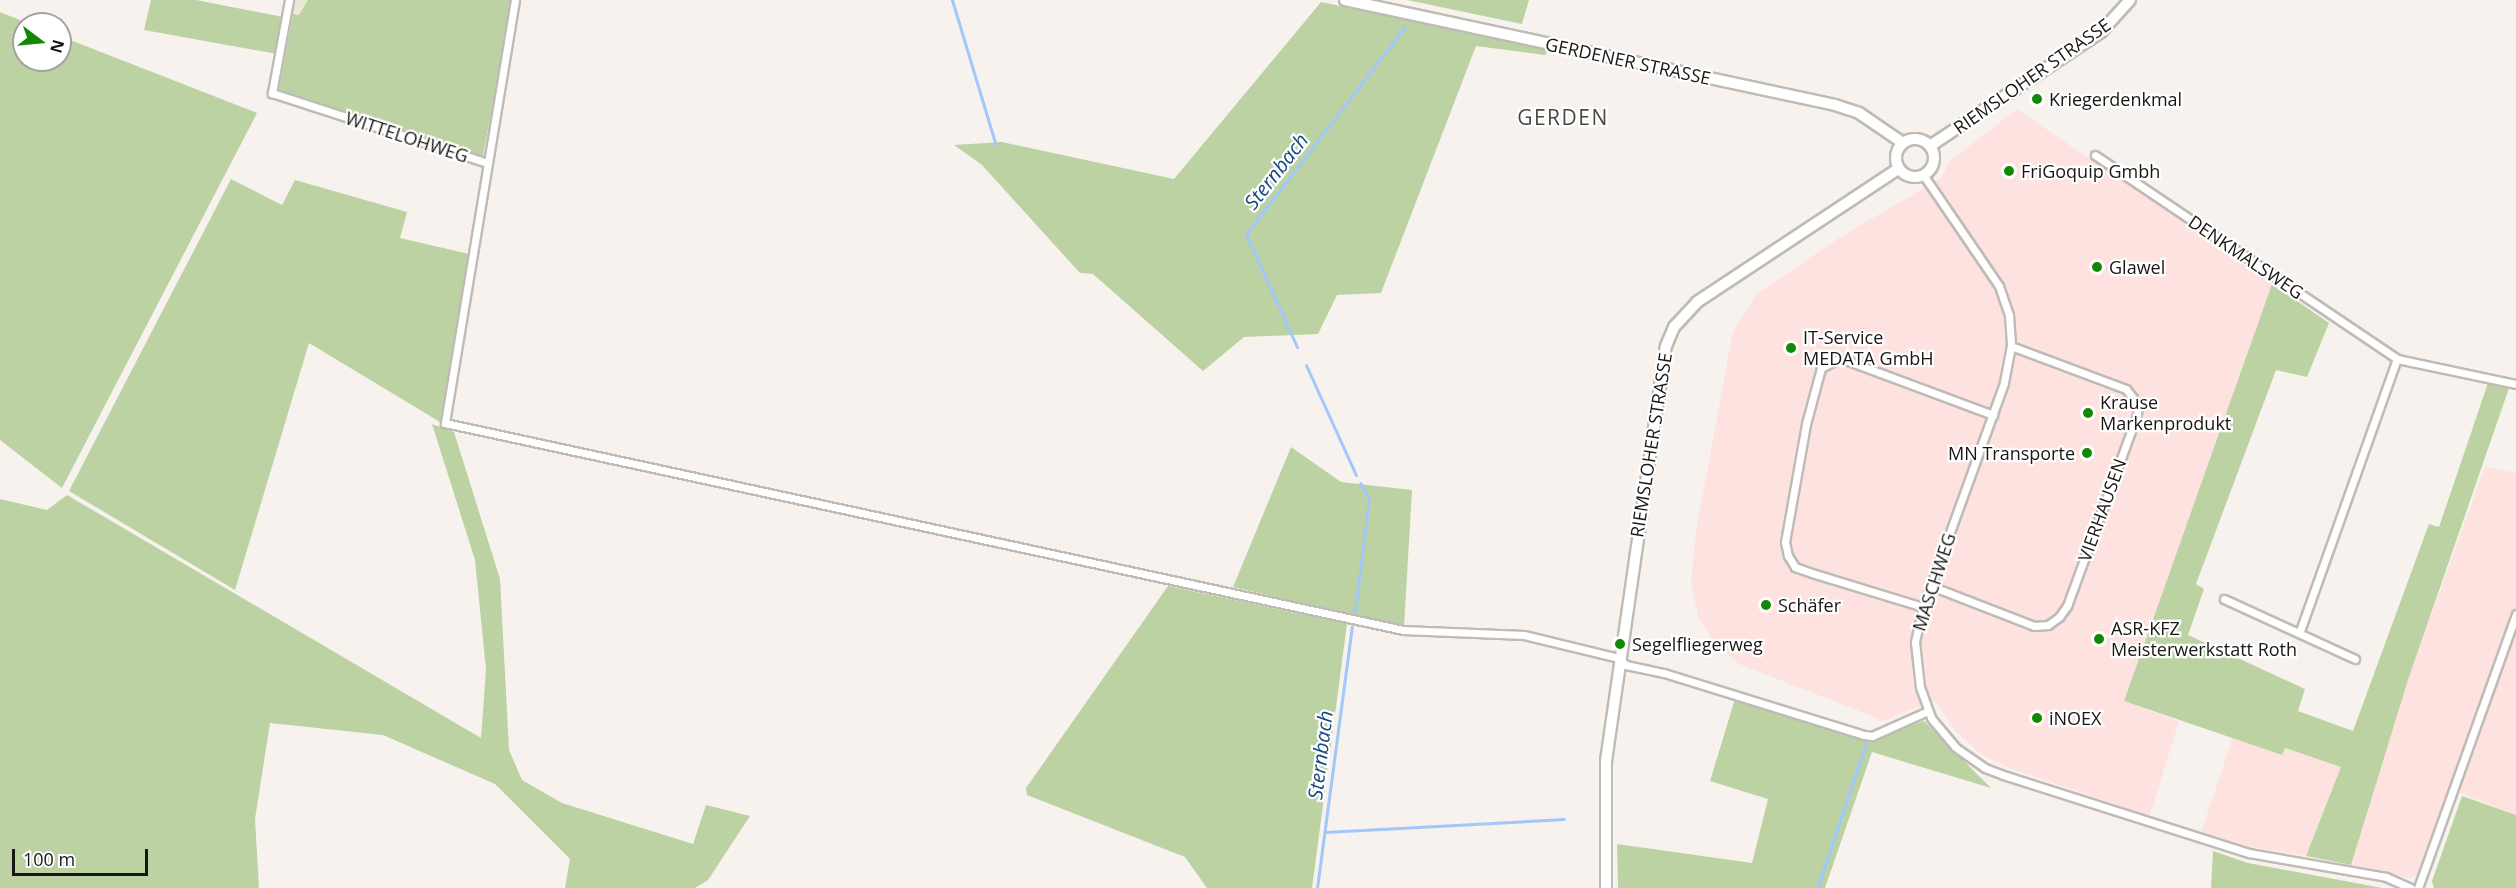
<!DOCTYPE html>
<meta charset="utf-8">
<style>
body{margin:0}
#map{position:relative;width:2516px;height:888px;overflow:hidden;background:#f7f2ed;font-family:"Open Sans",sans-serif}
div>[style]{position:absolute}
.built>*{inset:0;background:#efe6da}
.industrial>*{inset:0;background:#fde2e0}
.green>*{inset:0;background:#bcd2a3}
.stream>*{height:3px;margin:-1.5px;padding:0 1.5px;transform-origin:1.5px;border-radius:1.5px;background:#a2c8fb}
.roads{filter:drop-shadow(2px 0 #bfbbb5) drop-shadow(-2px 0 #bfbbb5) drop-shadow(0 2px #bfbbb5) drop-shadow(0 -2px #bfbbb5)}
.street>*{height:7px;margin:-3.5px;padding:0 3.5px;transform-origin:3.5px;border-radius:3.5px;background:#fff}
.secondary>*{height:10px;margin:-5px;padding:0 5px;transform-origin:5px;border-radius:5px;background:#fff}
.secondary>.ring{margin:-5px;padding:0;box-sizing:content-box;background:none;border:10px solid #fff;border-radius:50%}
.dots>*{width:16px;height:16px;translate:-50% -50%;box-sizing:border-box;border:3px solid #fff;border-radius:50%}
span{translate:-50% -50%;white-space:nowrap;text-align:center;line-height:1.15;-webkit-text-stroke:4.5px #fff;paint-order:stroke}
.street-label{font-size:18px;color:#181715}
.poi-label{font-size:18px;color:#181715}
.left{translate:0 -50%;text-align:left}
.right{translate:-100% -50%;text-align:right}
.water-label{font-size:20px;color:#164782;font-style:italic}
.quarter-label{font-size:21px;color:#4a4742;letter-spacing:1.5px}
.north{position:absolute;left:12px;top:12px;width:60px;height:60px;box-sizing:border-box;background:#fff;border:2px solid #a3a2a1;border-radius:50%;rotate:106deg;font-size:16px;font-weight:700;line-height:24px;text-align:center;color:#181715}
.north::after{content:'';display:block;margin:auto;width:21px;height:27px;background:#138807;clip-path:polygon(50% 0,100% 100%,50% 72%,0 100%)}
.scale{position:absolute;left:12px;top:849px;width:136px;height:27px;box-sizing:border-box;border:3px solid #181715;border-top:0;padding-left:8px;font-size:18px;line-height:21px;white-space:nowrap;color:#181715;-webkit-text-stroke:4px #fff;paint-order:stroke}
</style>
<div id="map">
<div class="built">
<div style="clip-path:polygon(295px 0,308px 0,299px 15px,293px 14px)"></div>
</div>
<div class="industrial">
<div style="clip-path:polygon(2017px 109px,2272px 284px,2124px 701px,2179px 721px,2150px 816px,2012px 769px,1982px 755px,1956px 732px,1934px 700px,1884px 721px,1739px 664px,1713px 641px,1698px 616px,1691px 583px,1696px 532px,1733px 331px,1756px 295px,1839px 238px,1941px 178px,1950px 161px)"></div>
<div style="clip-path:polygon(2485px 466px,2516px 473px,2516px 815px,2450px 789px,2417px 876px,2408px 878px,2351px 865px,2408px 680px)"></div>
<div style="clip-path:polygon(2233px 737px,2282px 755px,2285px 748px,2341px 767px,2306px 856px,2247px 846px,2201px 832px)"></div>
</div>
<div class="green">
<div style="clip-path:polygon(151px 0,196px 0,283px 17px,277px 54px,144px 30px)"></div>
<div style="clip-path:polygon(308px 0,512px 0,483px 156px,279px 90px,293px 14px,299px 15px)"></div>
<div style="clip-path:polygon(1407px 0,1529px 0,1522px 24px)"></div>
<div style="clip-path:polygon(1321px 2px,1551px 49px,1545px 55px,1476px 46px,1381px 293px,1337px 295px,1318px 334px,1244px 337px,1203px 371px,1093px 274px,1080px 273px,982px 165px,954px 145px,1002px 142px,1174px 179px)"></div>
<div style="clip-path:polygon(0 12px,30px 24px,24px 24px,24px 60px,60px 60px,60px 36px,257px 113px,62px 488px,0 440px)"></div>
<div style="clip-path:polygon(231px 179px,282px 205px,295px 180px,407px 212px,400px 238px,469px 254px,440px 422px,309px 343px,235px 590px,69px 491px)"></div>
<div style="clip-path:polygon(2272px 284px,2329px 323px,2307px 377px,2276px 370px,2196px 584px,2204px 589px,2188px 635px,2305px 689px,2298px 711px,2353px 731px,2429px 524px,2439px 527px,2488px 383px,2509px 388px,2408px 680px,2351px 865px,2306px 856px,2341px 767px,2285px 748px,2282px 755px,2124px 701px)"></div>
<div style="clip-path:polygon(432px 424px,454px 432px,500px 579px,509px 750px,522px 780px,562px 803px,693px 844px,706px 805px,750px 816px,708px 880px,695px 888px,565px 888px,570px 859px,495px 784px,383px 735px,270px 723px,255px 819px,259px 888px,0 888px,0 499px,47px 510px,67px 495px,481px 738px,486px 669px,475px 560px)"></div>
<div style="clip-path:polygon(1291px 447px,1341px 482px,1412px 490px,1404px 627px,1233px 587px)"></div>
<div style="clip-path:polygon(1168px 586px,1347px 624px,1312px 888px,1207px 888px,1185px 857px,1027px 795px,1026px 788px)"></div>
<div style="clip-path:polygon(1735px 699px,1871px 741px,1924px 721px,1991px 788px,1872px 752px,1825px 888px,1618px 888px,1617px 844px,1752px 863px,1768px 799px,1710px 781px)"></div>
<div style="clip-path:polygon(2462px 796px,2516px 815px,2516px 888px,2434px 888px,2432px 881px)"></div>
<div style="clip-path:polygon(2213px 851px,2248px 863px,2382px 888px,2211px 888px)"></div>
</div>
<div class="stream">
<div style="left:952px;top:0;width:152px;rotate:73.2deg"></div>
<div style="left:1297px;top:347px;width:124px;rotate:-114.3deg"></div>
<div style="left:1246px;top:234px;width:261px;rotate:-52.5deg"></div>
<div style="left:1306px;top:365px;width:121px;rotate:65.6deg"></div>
<div style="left:1355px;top:611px;width:113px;rotate:-82.9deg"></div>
<div style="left:1369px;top:499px;width:18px;rotate:-119deg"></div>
<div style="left:1325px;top:832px;width:239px;rotate:-3.1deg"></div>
<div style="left:1317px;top:888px;width:264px;rotate:-82.4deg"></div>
<div style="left:1817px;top:888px;width:153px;rotate:-71.3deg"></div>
</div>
<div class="roads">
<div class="street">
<div style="left:289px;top:0;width:95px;rotate:100.4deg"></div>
<div style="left:272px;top:93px;width:226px;rotate:18deg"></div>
<div style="left:515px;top:0;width:429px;rotate:99.4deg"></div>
<div style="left:445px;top:423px;width:980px;rotate:12.19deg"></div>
<div style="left:1403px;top:630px;width:121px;rotate:2.4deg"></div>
<div style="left:1524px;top:635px;width:97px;rotate:13.7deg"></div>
<div style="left:1618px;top:658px;width:11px;rotate:41deg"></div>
<div style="left:1626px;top:665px;width:39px;rotate:12deg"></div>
<div style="left:1664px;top:673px;width:209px;rotate:17.2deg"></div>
<div style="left:1864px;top:735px;width:8px;rotate:7deg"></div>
<div style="left:1872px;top:736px;width:61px;rotate:-24.1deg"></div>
<div style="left:2095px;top:155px;width:364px;rotate:34deg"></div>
<div style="left:2397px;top:359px;width:122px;rotate:11.9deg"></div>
<div style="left:1924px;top:176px;width:133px;rotate:55.7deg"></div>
<div style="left:1999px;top:286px;width:31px;rotate:71deg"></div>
<div style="left:2009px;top:315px;width:31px;rotate:86deg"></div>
<div style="left:2011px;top:346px;width:38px;rotate:101deg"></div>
<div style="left:2004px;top:383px;width:238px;rotate:109.9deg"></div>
<div style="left:1923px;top:607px;width:36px;rotate:103deg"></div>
<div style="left:1915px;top:642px;width:45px;rotate:83.7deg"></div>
<div style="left:1920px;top:687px;width:33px;rotate:70deg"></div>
<div style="left:1931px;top:718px;width:38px;rotate:50deg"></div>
<div style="left:1955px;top:747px;width:37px;rotate:35deg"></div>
<div style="left:1985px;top:768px;width:19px;rotate:21deg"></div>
<div style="left:2003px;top:775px;width:258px;rotate:17.6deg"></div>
<div style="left:2249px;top:853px;width:139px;rotate:9.9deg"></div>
<div style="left:2386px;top:877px;width:27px;rotate:24deg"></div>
<div style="left:1931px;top:586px;width:110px;rotate:21.2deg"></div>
<div style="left:2034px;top:626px;width:14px;rotate:-4deg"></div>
<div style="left:2048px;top:625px;width:14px;rotate:-36deg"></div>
<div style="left:2059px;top:617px;width:14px;rotate:-54deg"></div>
<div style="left:2067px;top:606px;width:203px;rotate:-69.9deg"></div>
<div style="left:2137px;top:415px;width:11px;rotate:-85deg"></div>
<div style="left:2138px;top:404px;width:19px;rotate:-129deg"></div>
<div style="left:2126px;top:389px;width:123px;rotate:-159.5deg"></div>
<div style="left:2224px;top:599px;width:144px;rotate:24.6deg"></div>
<div style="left:1923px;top:607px;width:116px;rotate:-163deg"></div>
<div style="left:1812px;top:573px;width:18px;rotate:-161deg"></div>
<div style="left:1795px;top:567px;width:13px;rotate:-122deg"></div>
<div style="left:1788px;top:556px;width:14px;rotate:-102deg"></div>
<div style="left:1785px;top:542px;width:120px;rotate:-79.9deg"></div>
<div style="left:1806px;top:424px;width:58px;rotate:-75deg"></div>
<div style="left:1821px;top:368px;width:19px;rotate:-28deg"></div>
<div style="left:1838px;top:359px;width:10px;rotate:11deg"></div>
<div style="left:1848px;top:361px;width:155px;rotate:20.4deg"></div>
<div style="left:2300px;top:631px;width:289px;rotate:-70.4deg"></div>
<div style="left:2418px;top:888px;width:291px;rotate:-70.3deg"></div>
</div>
<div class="secondary">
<div style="left:1345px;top:0;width:501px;rotate:12.09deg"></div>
<div style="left:1835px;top:105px;width:25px;rotate:18deg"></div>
<div style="left:1859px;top:113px;width:53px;rotate:34.3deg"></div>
<div class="ring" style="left:1896px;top:139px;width:28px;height:28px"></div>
<div style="left:1930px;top:146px;width:206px;rotate:-33.7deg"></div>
<div style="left:2101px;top:32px;width:43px;rotate:-47.8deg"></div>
<div style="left:1606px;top:888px;width:127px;rotate:-90deg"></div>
<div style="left:1606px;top:761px;width:419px;rotate:-81.8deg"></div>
<div style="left:1666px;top:346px;width:21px;rotate:-67deg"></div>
<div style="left:1674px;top:327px;width:34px;rotate:-47deg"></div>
<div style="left:1697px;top:302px;width:241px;rotate:-33.5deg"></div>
</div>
</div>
<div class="dots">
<div style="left:2037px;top:99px;background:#138807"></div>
<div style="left:2009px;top:171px;background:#138807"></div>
<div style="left:2097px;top:267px;background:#138807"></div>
<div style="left:1791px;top:348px;background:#138807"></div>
<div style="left:2088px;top:413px;background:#138807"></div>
<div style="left:2087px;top:453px;background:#138807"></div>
<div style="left:1766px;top:605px;background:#138807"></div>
<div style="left:2099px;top:639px;background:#138807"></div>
<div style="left:1620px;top:644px;background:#138807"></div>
<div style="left:2037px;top:718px;background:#138807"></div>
</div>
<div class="street-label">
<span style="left:1628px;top:61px;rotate:12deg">GERDENER STRASSE</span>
<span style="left:2032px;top:76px;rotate:-35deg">RIEMSLOHER STRASSE</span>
<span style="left:407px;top:137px;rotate:18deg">WITTELOHWEG</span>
<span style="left:2246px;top:257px;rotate:34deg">DENKMALSWEG</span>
<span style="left:1651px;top:445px;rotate:-81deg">RIEMSLOHER STRASSE</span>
<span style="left:2102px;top:510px;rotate:-70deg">VIERHAUSEN</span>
<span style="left:1934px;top:582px;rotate:-72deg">MASCHWEG</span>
</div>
<div class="poi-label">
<span class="left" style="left:2049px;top:99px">Kriegerdenkmal</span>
<span class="left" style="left:2021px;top:171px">FriGoquip Gmbh</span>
<span class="left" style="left:2109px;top:267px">Glawel</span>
<span class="left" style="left:1803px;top:348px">IT-Service<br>MEDATA GmbH</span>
<span class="left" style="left:2100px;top:413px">Krause<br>Markenprodukt</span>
<span class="right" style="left:2075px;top:453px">MN Transporte</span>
<span class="left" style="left:1778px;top:605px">Schäfer</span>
<span class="left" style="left:2111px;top:639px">ASR-KFZ<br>Meisterwerkstatt Roth</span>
<span class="left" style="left:1632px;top:644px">Segelfliegerweg</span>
<span class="left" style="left:2049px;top:718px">iNOEX</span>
</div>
<div class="water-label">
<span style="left:1276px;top:171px;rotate:-52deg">Sternbach</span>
<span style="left:1320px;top:755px;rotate:-83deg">Sternbach</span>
</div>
<div class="quarter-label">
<span style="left:1563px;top:117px">GERDEN</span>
</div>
<div class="north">N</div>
<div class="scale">100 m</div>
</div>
